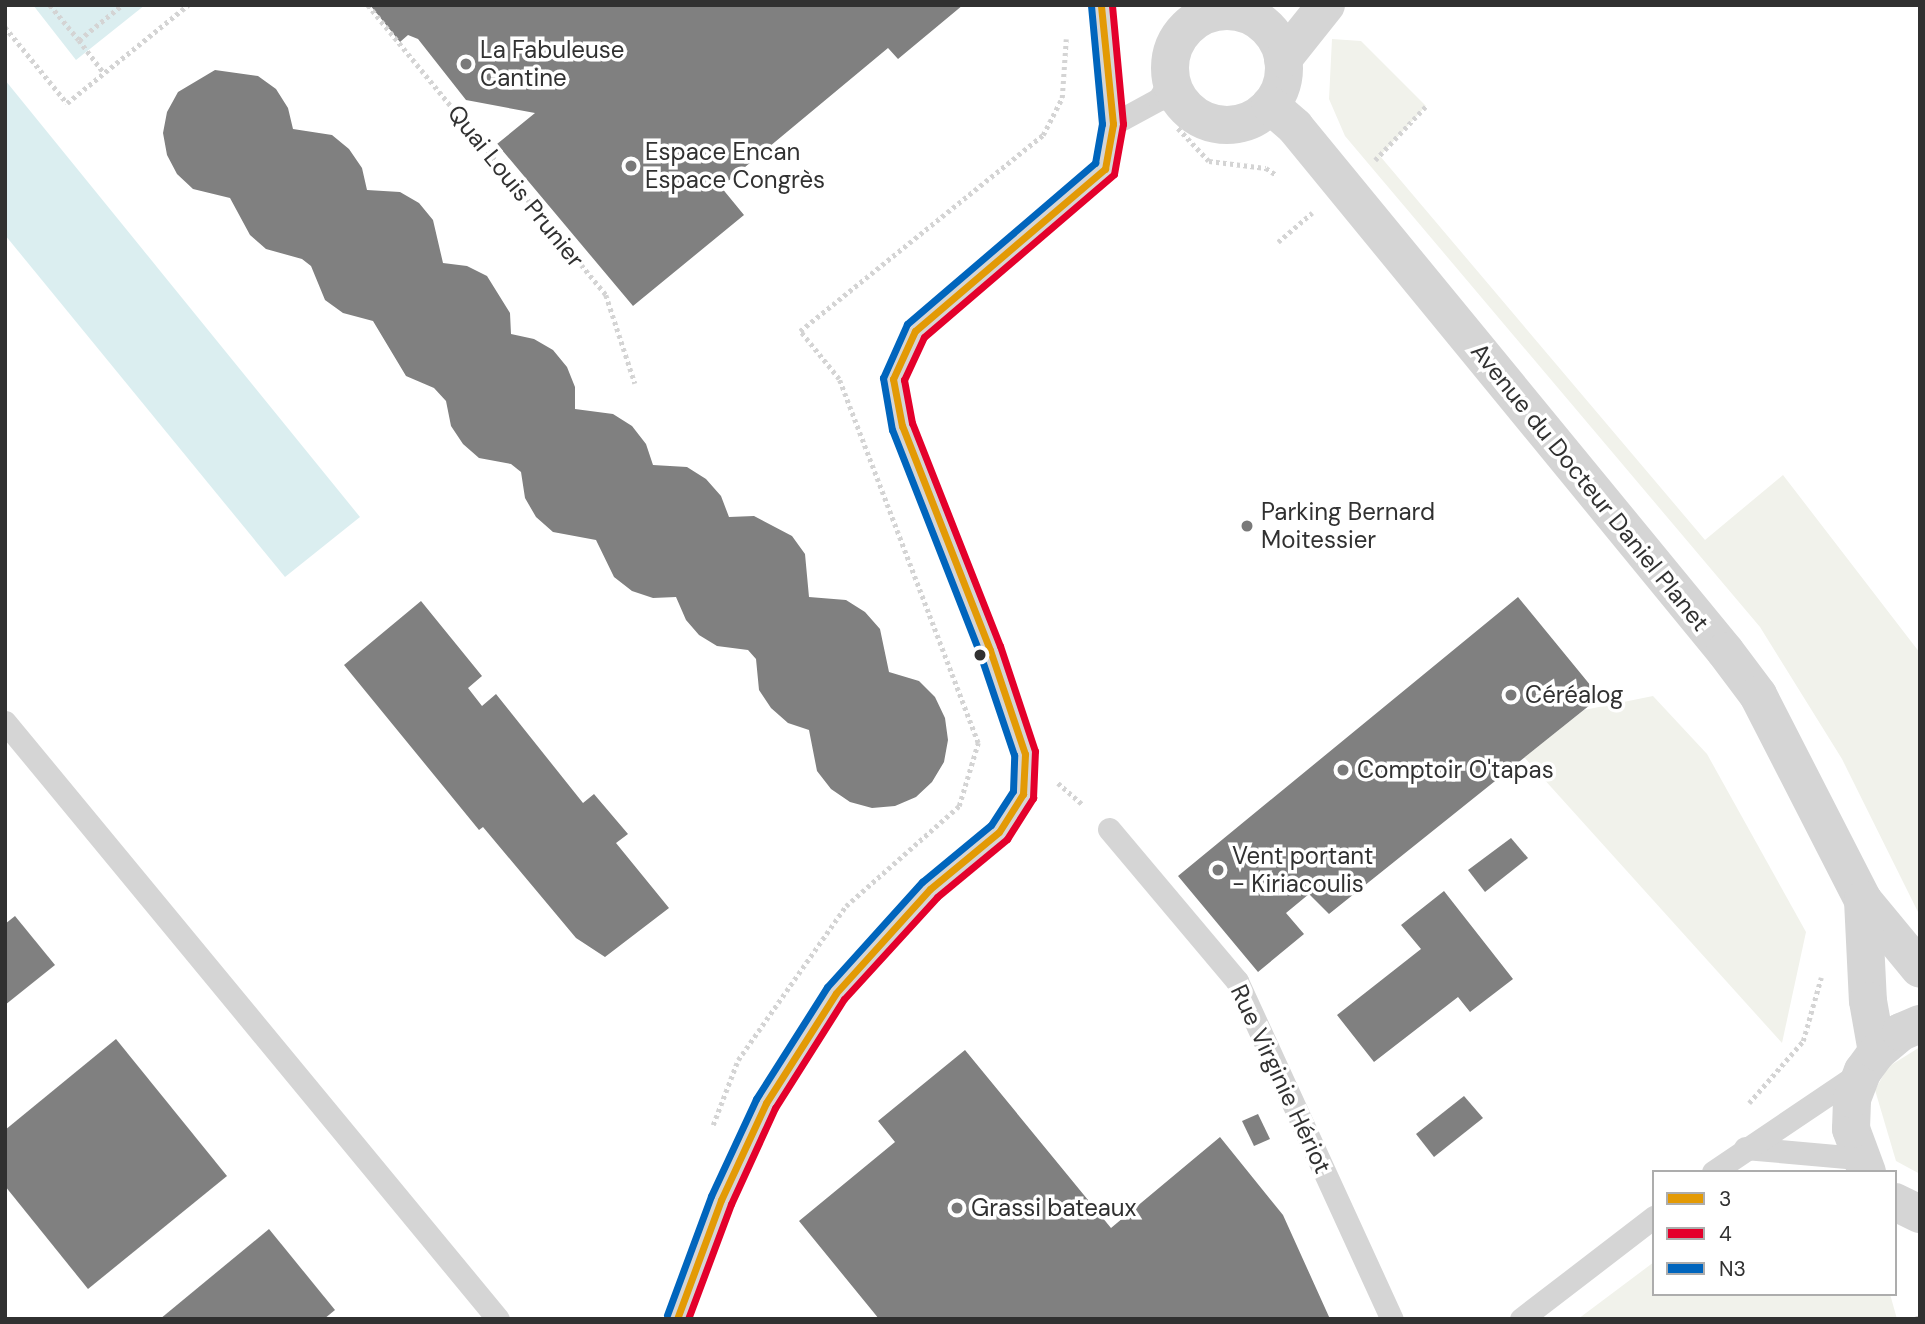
<!DOCTYPE html>
<meta charset="utf-8">
<style>
body{margin:0}
#map{position:relative;width:1925px;height:1324px;overflow:hidden;background:#fff;font-family:"DM Sans",sans-serif}
div>[style]{position:absolute}
.green>*{inset:0;background:#f1f2eb}
.water>*{inset:0;background:#dbeef0}
.building>*{inset:0;background:#808080}
.path>*{height:4.5px;margin-top:-2.25px;transform-origin:0;background:repeating-linear-gradient(90deg,#d4d4d4 0 3.5px,transparent 0 7px)}
.service>*{height:23px;margin:-11.5px;padding:0 11.5px;transform-origin:11.5px;border-radius:11.5px;background:#d5d5d5}
.tertiary>*{height:38px;margin:-19px;padding:0 19px;transform-origin:19px;border-radius:19px;background:#d5d5d5}
.tertiary>.ring{margin:-19px;padding:0;box-sizing:content-box;background:none;border:38px solid #d5d5d5;border-radius:50%}
.bus-1>*{height:7px;margin:-3.5px;padding:0 3.5px;transform-origin:3.5px;border-radius:3.5px;background:#e39a05}
.bus-2>*{height:7px;margin:-3.5px;padding:0 3.5px;transform-origin:3.5px;border-radius:3.5px;background:#e4002b}
.bus-3>*{height:7px;margin:-3.5px;padding:0 3.5px;transform-origin:3.5px;border-radius:3.5px;background:#0065bd}
.dots>*{width:19px;height:19px;translate:-50% -50%;box-sizing:border-box;border:4px solid #fff;border-radius:50%}
span{translate:-50% -50%;white-space:nowrap;text-align:center;line-height:1.15;-webkit-text-stroke:7px #fff;paint-order:stroke}
.poi-label{font-size:24px;color:#313131}
.left{translate:0 -50%;text-align:left}
.street-label{font-size:24px;color:#313131}
.frame{position:absolute;inset:0;border:7px solid #313131;pointer-events:none}
.legend{position:absolute;left:1652px;top:1170px;width:245px;height:126px;box-sizing:border-box;background:#fff;border:2px solid #adadad;margin:0;padding:9px 12px;list-style:none;font-size:21px;color:#313131}
.legend li{display:flex;align-items:center;gap:14px;height:35px}
.legend b{width:35px;border:2px solid #adadad}
</style>
<div id="map">
<div class="green">
<div style="clip-path:polygon(1332px 39px,1361px 41px,1426px 106px,1380px 156px,1705px 540px,1783px 475px,1920px 653px,1920px 916px,1842px 759px,1760px 627px,1345px 136px,1329px 99px)"></div>
<div style="clip-path:polygon(1653px 696px,1707px 754px,1806px 932px,1782px 1043px,1524px 757px,1584px 710px)"></div>
<div style="clip-path:polygon(1920px 1047px,1920px 1174px,1896px 1161px,1875px 1090px,1888px 1067px)"></div>
<div style="clip-path:polygon(1654px 1262px,1654px 1294px,1890px 1294px,1897px 1319px,1578px 1319px)"></div>
</div>
<div class="water">
<div style="clip-path:polygon(33px 5px,145px 5px,76px 60px)"></div>
<div style="clip-path:polygon(5px 80px,360px 517px,285px 577px,5px 235px)"></div>
</div>
<div class="building">
<div style="clip-path:polygon(370px 5px,963px 5px,898px 59px,888px 48px,721px 187px,744px 215px,633px 306px,497px 144px,535px 113px,466px 100px,418px 39px,408px 35px,400px 42px)"></div>
<div style="clip-path:polygon(215px 70px,258px 76px,276px 89px,288px 108px,293px 129px,332px 135px,349px 149px,362px 168px,367px 190px,400px 192px,419px 203px,433px 220px,443px 263px,467px 266px,487px 276px,510px 313px,511px 334px,534px 339px,553px 350px,567px 367px,575px 387px,575px 409px,613px 414px,632px 426px,646px 444px,653px 465px,687px 467px,706px 479px,721px 496px,729px 517px,754px 516px,792px 536px,805px 554px,809px 597px,846px 600px,865px 612px,880px 629px,889px 672px,919px 681px,935px 697px,945px 718px,948px 740px,944px 762px,932px 782px,916px 797px,895px 806px,872px 808px,850px 802px,831px 789px,817px 771px,809px 730px,788px 723px,771px 708px,759px 690px,756px 659px,748px 650px,717px 646px,699px 635px,686px 620px,676px 597px,653px 598px,632px 591px,614px 577px,596px 540px,553px 532px,536px 517px,525px 498px,521px 472px,511px 464px,479px 458px,463px 444px,451px 426px,446px 401px,434px 388px,406px 376px,373px 321px,343px 313px,325px 300px,311px 266px,302px 259px,266px 249px,250px 235px,230px 198px,193px 189px,177px 174px,167px 155px,163px 133px,167px 112px,178px 92px)"></div>
<div style="clip-path:polygon(1518px 597px,1600px 697px,1329px 914px,1309px 894px,1286px 913px,1304px 934px,1258px 972px,1178px 876px)"></div>
<div style="clip-path:polygon(421px 601px,482px 676px,468px 688px,482px 706px,496px 694px,583px 803px,594px 794px,628px 834px,616px 843px,669px 908px,605px 957px,576px 938px,483px 827px,479px 830px,344px 665px)"></div>
<div style="clip-path:polygon(1511px 838px,1528px 858px,1485px 892px,1468px 870px)"></div>
<div style="clip-path:polygon(1444px 891px,1513px 979px,1470px 1012px,1458px 997px,1374px 1062px,1337px 1015px,1421px 949px,1401px 925px)"></div>
<div style="clip-path:polygon(15px 916px,55px 965px,5px 1005px,5px 924px)"></div>
<div style="clip-path:polygon(116px 1039px,227px 1176px,88px 1289px,5px 1186px,5px 1130px)"></div>
<div style="clip-path:polygon(965px 1050px,1111px 1228px,1220px 1137px,1283px 1215px,1330px 1319px,879px 1319px,799px 1221px,895px 1142px,878px 1121px)"></div>
<div style="clip-path:polygon(1464px 1096px,1483px 1118px,1434px 1157px,1416px 1134px)"></div>
<div style="clip-path:polygon(1258px 1114px,1270px 1139px,1254px 1146px,1242px 1121px)"></div>
<div style="clip-path:polygon(269px 1229px,335px 1310px,324px 1319px,160px 1319px)"></div>
</div>
<div class="path">
<div style="left:50px;top:5px;width:45px;rotate:50.4deg"></div>
<div style="left:79px;top:40px;width:55px;rotate:-39.1deg"></div>
<div style="left:368px;top:5px;width:375px;rotate:50.6deg"></div>
<div style="left:606px;top:295px;width:93px;rotate:71.8deg"></div>
<div style="left:5px;top:27px;width:98px;rotate:50.8deg"></div>
<div style="left:67px;top:103px;width:156px;rotate:-39deg"></div>
<div style="left:79px;top:40px;width:41px;rotate:52.9deg"></div>
<div style="left:1178px;top:128px;width:45px;rotate:46.8deg"></div>
<div style="left:1209px;top:161px;width:57px;rotate:7deg"></div>
<div style="left:1266px;top:168px;width:11px;rotate:34deg"></div>
<div style="left:1375px;top:160px;width:74px;rotate:-46.6deg"></div>
<div style="left:1278px;top:242px;width:45px;rotate:-40.5deg"></div>
<div style="left:1058px;top:783px;width:33px;rotate:41deg"></div>
<div style="left:1749px;top:1103px;width:82px;rotate:-48.9deg"></div>
<div style="left:1803px;top:1041px;width:66px;rotate:-74.1deg"></div>
<div style="left:713px;top:1125px;width:70px;rotate:-69deg"></div>
<div style="left:738px;top:1060px;width:188px;rotate:-55deg"></div>
<div style="left:846px;top:906px;width:151px;rotate:-41.5deg"></div>
<div style="left:959px;top:806px;width:66px;rotate:-73.2deg"></div>
<div style="left:978px;top:743px;width:390px;rotate:-110.9deg"></div>
<div style="left:839px;top:379px;width:62px;rotate:-129.1deg"></div>
<div style="left:800px;top:331px;width:312px;rotate:-38.9deg"></div>
<div style="left:1043px;top:135px;width:42px;rotate:-62.8deg"></div>
<div style="left:1062px;top:98px;width:59px;rotate:-86.1deg"></div>
<div style="left:1915px;top:1319px;width:5px;rotate:-22deg"></div>
</div>
<div class="service">
<div style="left:1113px;top:124px;width:52px;rotate:-28.5deg"></div>
<div style="left:1159px;top:99px;width:23px;rotate:-59deg"></div>
<div style="left:5px;top:722px;width:774px;rotate:50.45deg"></div>
<div style="left:1109px;top:829px;width:199px;rotate:49.9deg"></div>
<div style="left:1237px;top:981px;width:372px;rotate:65.4deg"></div>
<div style="left:1745px;top:1148px;width:113px;rotate:5.1deg"></div>
<div style="left:1713px;top:1172px;width:179px;rotate:-34deg"></div>
<div style="left:677px;top:1319px;width:127px;rotate:-69.7deg"></div>
<div style="left:721px;top:1200px;width:107px;rotate:-65.1deg"></div>
<div style="left:766px;top:1103px;width:130px;rotate:-57.5deg"></div>
<div style="left:836px;top:993px;width:140px;rotate:-47.9deg"></div>
<div style="left:930px;top:889px;width:89px;rotate:-39.6deg"></div>
<div style="left:999px;top:832px;width:45px;rotate:-57.7deg"></div>
<div style="left:1023px;top:794px;width:40px;rotate:-87.1deg"></div>
<div style="left:1025px;top:754px;width:110px;rotate:-108.6deg"></div>
<div style="left:990px;top:650px;width:241px;rotate:-111.4deg"></div>
<div style="left:902px;top:426px;width:48px;rotate:-100.8deg"></div>
<div style="left:893px;top:379px;width:53px;rotate:-65.4deg"></div>
<div style="left:915px;top:331px;width:250px;rotate:-40.5deg"></div>
<div style="left:1105px;top:169px;width:46px;rotate:-79.9deg"></div>
<div style="left:1113px;top:124px;width:120px;rotate:-95.8deg"></div>
<div style="left:1521px;top:1319px;width:168px;rotate:-37.5deg"></div>
</div>
<div class="tertiary">
<div class="ring" style="left:1170px;top:11px;width:76px;height:76px"></div>
<div style="left:1283px;top:59px;width:69px;rotate:-51.5deg"></div>
<div style="left:1270px;top:105px;width:33px;rotate:41deg"></div>
<div style="left:1295px;top:127px;width:678px;rotate:50.63deg"></div>
<div style="left:1725px;top:651px;width:55px;rotate:53.1deg"></div>
<div style="left:1758px;top:695px;width:230px;rotate:62.9deg"></div>
<div style="left:1863px;top:900px;width:89px;rotate:50.4deg"></div>
<div style="left:1863px;top:900px;width:101px;rotate:87.2deg"></div>
<div style="left:1868px;top:1001px;width:52px;rotate:80deg"></div>
<div style="left:1867px;top:1172px;width:46px;rotate:-110.4deg"></div>
<div style="left:1851px;top:1129px;width:30px;rotate:-88deg"></div>
<div style="left:1852px;top:1099px;width:30px;rotate:-69deg"></div>
<div style="left:1863px;top:1071px;width:24px;rotate:-54deg"></div>
<div style="left:1877px;top:1052px;width:31px;rotate:-40deg"></div>
<div style="left:1901px;top:1032px;width:21px;rotate:-23deg"></div>
<div style="left:1895px;top:1202px;width:28px;rotate:26deg"></div>
</div>
<div class="bus-1">
<div style="left:677px;top:1319px;width:127px;rotate:-69.7deg"></div>
<div style="left:721px;top:1200px;width:107px;rotate:-65.1deg"></div>
<div style="left:766px;top:1103px;width:130px;rotate:-57.5deg"></div>
<div style="left:836px;top:993px;width:140px;rotate:-47.9deg"></div>
<div style="left:930px;top:889px;width:89px;rotate:-39.6deg"></div>
<div style="left:999px;top:832px;width:45px;rotate:-57.7deg"></div>
<div style="left:1023px;top:794px;width:40px;rotate:-87.1deg"></div>
<div style="left:1025px;top:754px;width:110px;rotate:-108.6deg"></div>
<div style="left:990px;top:650px;width:241px;rotate:-111.4deg"></div>
<div style="left:902px;top:426px;width:48px;rotate:-100.8deg"></div>
<div style="left:893px;top:379px;width:53px;rotate:-65.4deg"></div>
<div style="left:915px;top:331px;width:250px;rotate:-40.5deg"></div>
<div style="left:1105px;top:169px;width:46px;rotate:-79.9deg"></div>
<div style="left:1113px;top:124px;width:120px;rotate:-95.8deg"></div>
</div>
<div class="bus-2">
<div style="left:688px;top:1319px;width:123px;rotate:-69.5deg"></div>
<div style="left:731px;top:1204px;width:106px;rotate:-65.4deg"></div>
<div style="left:775px;top:1108px;width:129px;rotate:-57.7deg"></div>
<div style="left:844px;top:999px;width:138px;rotate:-47.6deg"></div>
<div style="left:937px;top:897px;width:91px;rotate:-39.6deg"></div>
<div style="left:1007px;top:839px;width:49px;rotate:-57.6deg"></div>
<div style="left:1033px;top:798px;width:47px;rotate:-87.6deg"></div>
<div style="left:1035px;top:751px;width:111px;rotate:-108.4deg"></div>
<div style="left:1000px;top:646px;width:240px;rotate:-111.5deg"></div>
<div style="left:912px;top:423px;width:44px;rotate:-100.5deg"></div>
<div style="left:904px;top:380px;width:47px;rotate:-65.1deg"></div>
<div style="left:924px;top:337px;width:250px;rotate:-40.6deg"></div>
<div style="left:1114px;top:174px;width:51px;rotate:-79.8deg"></div>
<div style="left:1123px;top:124px;width:120px;rotate:-95.3deg"></div>
</div>
<div class="bus-3">
<div style="left:667px;top:1315px;width:127px;rotate:-69.7deg"></div>
<div style="left:711px;top:1196px;width:107px;rotate:-65.1deg"></div>
<div style="left:756px;top:1099px;width:133px;rotate:-57.6deg"></div>
<div style="left:827px;top:987px;width:142px;rotate:-47.9deg"></div>
<div style="left:922px;top:882px;width:89px;rotate:-39.6deg"></div>
<div style="left:991px;top:825px;width:40px;rotate:-57.1deg"></div>
<div style="left:1013px;top:791px;width:36px;rotate:-88deg"></div>
<div style="left:1014px;top:755px;width:107px;rotate:-108.6deg"></div>
<div style="left:980px;top:654px;width:241px;rotate:-111.4deg"></div>
<div style="left:892px;top:430px;width:53px;rotate:-99.8deg"></div>
<div style="left:883px;top:378px;width:59px;rotate:-66deg"></div>
<div style="left:907px;top:324px;width:248px;rotate:-40.6deg"></div>
<div style="left:1095px;top:163px;width:40px;rotate:-80deg"></div>
<div style="left:1102px;top:124px;width:119px;rotate:-95.3deg"></div>
</div>
<div class="dots">
<div style="left:466px;top:64px;background:#797979"></div>
<div style="left:631px;top:166px;background:#797979"></div>
<div style="left:1247px;top:526px;background:#797979"></div>
<div style="left:980px;top:655px;background:#313131"></div>
<div style="left:1511px;top:695px;background:#797979"></div>
<div style="left:1343px;top:770px;background:#797979"></div>
<div style="left:1218px;top:870px;background:#797979"></div>
<div style="left:957px;top:1208px;background:#797979"></div>
</div>
<div class="poi-label">
<span class="left" style="left:480px;top:64px">La Fabuleuse<br>Cantine</span>
<span class="left" style="left:645px;top:166px">Espace Encan<br>Espace Congrès</span>
<span class="left" style="left:1261px;top:526px">Parking Bernard<br>Moitessier</span>
<span class="left" style="left:1525px;top:695px">Céréalog</span>
<span class="left" style="left:1357px;top:770px">Comptoir O'tapas</span>
<span class="left" style="left:1232px;top:870px">Vent portant<br>- Kiriacoulis</span>
<span class="left" style="left:971px;top:1208px">Grassi bateaux</span>
</div>
<div class="street-label">
<span style="left:516px;top:186px;rotate:51deg">Quai Louis Prunier</span>
<span style="left:1590px;top:487px;rotate:51deg">Avenue du Docteur Daniel Planet</span>
<span style="left:1281px;top:1079px;rotate:65deg">Rue Virginie Hériot</span>
</div>
<div class="frame"></div>
<ul class="legend">
<li><b style="height:9px;background:#e39a05"></b>3</li>
<li><b style="height:9px;background:#e4002b"></b>4</li>
<li><b style="height:9px;background:#0065bd"></b>N3</li>
</ul>
</div>
